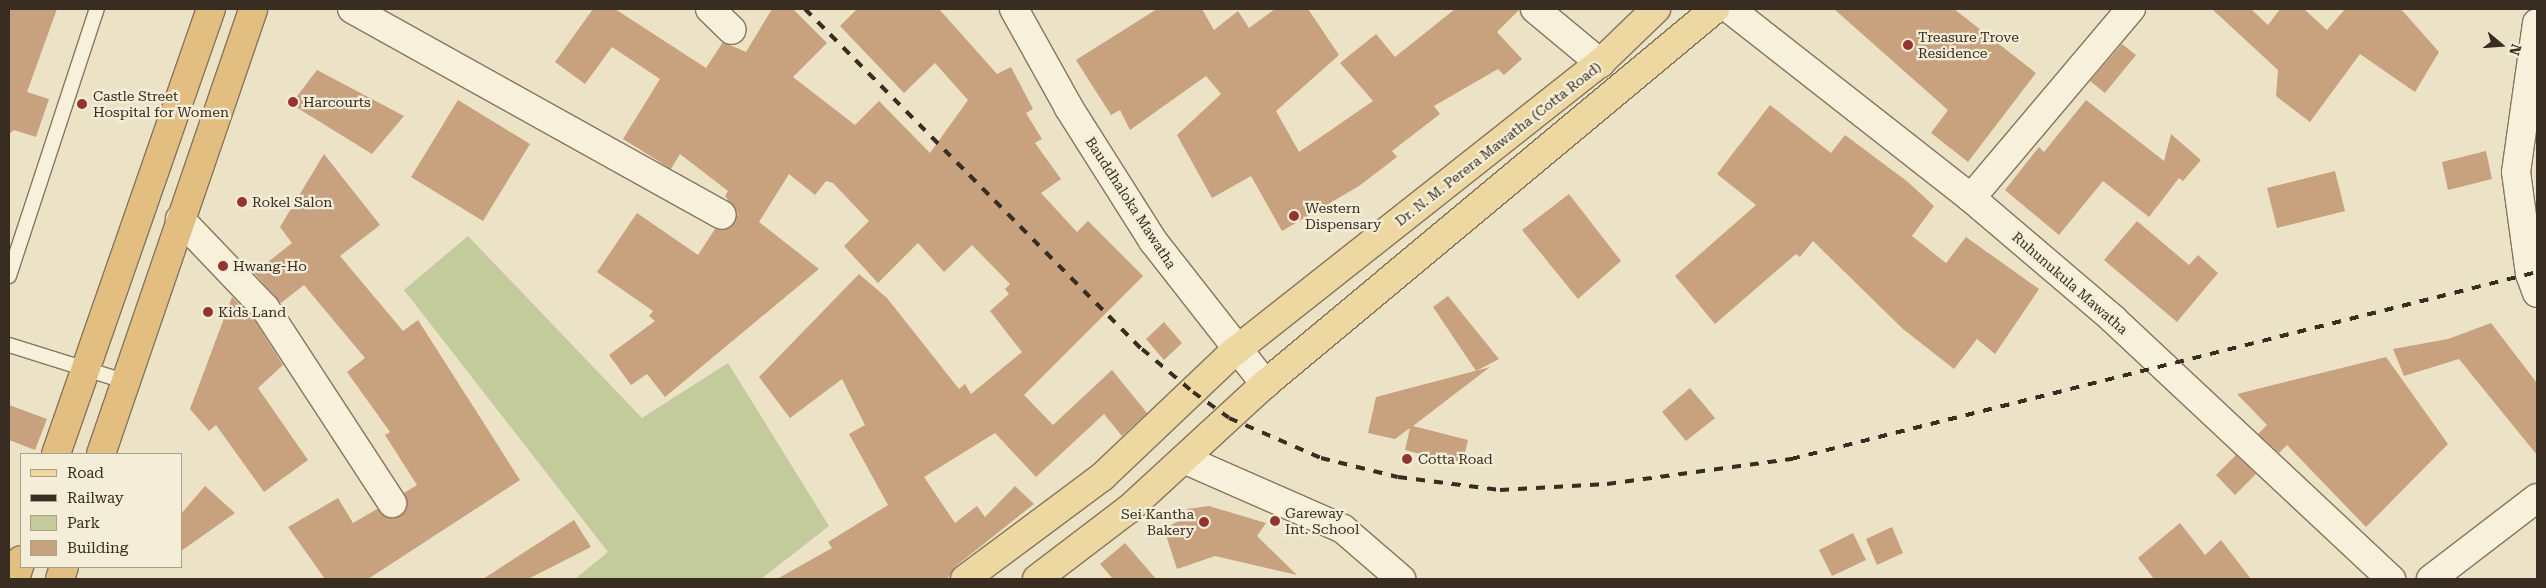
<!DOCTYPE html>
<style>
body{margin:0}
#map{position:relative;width:2546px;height:588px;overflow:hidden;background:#ece3c7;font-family:"Roboto Serif",serif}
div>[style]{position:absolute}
.green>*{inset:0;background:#c3ca9c}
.building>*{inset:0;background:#c8a17f}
.roads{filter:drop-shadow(1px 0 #87755d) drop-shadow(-1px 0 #87755d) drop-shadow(0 1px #87755d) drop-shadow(0 -1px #87755d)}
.service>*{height:14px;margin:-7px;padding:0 7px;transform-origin:7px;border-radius:7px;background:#f7f0da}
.minor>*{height:28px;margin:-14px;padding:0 14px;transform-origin:14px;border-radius:14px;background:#f7f0da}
.tertiary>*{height:28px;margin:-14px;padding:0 14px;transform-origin:14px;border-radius:14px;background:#f7f0da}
.secondary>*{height:28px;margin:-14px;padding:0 14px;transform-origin:14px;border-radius:14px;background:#f7f0da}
.primary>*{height:28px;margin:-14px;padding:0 14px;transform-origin:14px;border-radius:14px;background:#edd8a2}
.trunk>*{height:28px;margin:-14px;padding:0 14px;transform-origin:14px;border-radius:14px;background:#e2bf80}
.rail>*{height:4px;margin-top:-2px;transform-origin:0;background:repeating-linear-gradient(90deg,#382d20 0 9px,transparent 0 18px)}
.dots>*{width:14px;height:14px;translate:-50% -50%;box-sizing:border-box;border:2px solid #f4edd7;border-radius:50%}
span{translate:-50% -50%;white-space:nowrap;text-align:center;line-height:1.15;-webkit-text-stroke:4.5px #f4edd7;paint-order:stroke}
.poi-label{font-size:14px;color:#382d20}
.left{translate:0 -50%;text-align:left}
.right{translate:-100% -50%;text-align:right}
.street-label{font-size:14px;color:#382d20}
.frame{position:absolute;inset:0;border:10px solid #382d20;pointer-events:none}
.legend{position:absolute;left:20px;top:453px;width:162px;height:115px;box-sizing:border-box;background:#f4edd7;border:1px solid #a9a08e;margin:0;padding:6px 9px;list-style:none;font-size:15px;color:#382d20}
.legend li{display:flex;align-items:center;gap:10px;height:25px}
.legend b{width:25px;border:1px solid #a9a08e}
.north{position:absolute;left:2476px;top:20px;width:50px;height:50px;-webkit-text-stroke:4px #f4edd7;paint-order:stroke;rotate:108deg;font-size:14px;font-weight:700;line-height:20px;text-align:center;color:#382d20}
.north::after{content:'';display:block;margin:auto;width:18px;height:22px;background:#382d20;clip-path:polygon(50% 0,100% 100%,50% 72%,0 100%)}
</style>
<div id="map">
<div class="green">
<div style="clip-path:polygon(468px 236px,642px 418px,728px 363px,829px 526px,761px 579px,575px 579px,608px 552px,404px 290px)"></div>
</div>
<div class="building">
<div style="clip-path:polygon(9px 9px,57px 9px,27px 92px,49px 99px,36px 137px,14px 130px,9px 134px)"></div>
<div style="clip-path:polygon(593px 9px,615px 9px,706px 68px,723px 42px,746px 52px,772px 9px,793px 9px,827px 43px,793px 77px,855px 125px,879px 101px,930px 153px,968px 100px,935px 63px,904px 93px,840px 26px,857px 9px,939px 9px,997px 74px,1011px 67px,1033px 109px,1026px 113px,1042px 139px,1035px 143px,1061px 179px,1041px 193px,1077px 232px,1088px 221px,1143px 276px,1024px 395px,1053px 425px,1112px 370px,1147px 413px,1122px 436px,1104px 414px,1036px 477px,995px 433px,924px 477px,955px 523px,977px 506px,985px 517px,1015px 486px,1034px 504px,956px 566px,947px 579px,777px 579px,832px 548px,828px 542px,888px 505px,849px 434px,865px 425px,842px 379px,790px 418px,759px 377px,859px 274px,887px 298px,959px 389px,965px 384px,971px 394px,1022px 352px,990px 311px,1009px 294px,1005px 289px,1010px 284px,972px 245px,944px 272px,918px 243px,878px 283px,844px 246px,869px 221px,833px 183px,826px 181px,815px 195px,789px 174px,759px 222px,819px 269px,665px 397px,647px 374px,631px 385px,609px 355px,655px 321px,649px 316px,653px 311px,597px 272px,637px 213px,698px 255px,715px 229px,730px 228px,738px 214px,725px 196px,728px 191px,680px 154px,671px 169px,623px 139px,660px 79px,612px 47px,585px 84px,555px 62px)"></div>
<div style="clip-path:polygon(1157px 9px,1202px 9px,1214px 30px,1238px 11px,1249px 28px,1275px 9px,1308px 9px,1339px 55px,1276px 111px,1299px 152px,1373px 101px,1340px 63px,1376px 34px,1395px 57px,1455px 9px,1520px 9px,1497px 32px,1522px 59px,1504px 75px,1498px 69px,1434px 106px,1440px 114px,1392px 151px,1397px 157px,1359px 186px,1282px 231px,1251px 176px,1212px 198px,1177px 135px,1221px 94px,1206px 76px,1130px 130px,1120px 110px,1111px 115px,1076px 60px)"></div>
<div style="clip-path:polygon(1834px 9px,1954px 9px,2036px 73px,1968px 162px,1931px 133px,1948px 110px)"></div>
<div style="clip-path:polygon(2212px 9px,2251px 9px,2268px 25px,2280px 9px,2304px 9px,2327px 30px,2345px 9px,2401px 9px,2439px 52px,2415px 92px,2360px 54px,2310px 122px,2276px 96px,2278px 70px)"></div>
<div style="clip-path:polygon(2122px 44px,2136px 55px,2105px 93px,2090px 81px)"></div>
<div style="clip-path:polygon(317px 70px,404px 116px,372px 154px,291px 104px)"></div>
<div style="clip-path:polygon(458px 100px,530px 144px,483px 221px,411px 177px)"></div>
<div style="clip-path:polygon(2086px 100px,2164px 161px,2171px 134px,2201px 160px,2183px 181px,2179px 178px,2149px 217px,2103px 181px,2059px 235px,2005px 190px,2039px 147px,2044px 152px)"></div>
<div style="clip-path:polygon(1770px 105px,1831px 153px,1845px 135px,1908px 182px,1934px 206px,1912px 236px,1946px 263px,1966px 237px,2039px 289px,1995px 354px,1977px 339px,1954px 369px,1903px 329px,1813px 241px,1800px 257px,1796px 254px,1715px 324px,1675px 276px,1756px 205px,1717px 174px)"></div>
<div style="clip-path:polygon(2486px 151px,2492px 179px,2448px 190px,2442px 162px)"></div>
<div style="clip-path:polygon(324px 154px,380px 225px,340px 256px,403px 331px,418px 320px,520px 480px,368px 579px,325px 579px,288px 527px,338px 498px,353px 523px,377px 509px,393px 519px,406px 510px,404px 493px,417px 485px,385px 435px,390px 432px,347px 372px,365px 358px,304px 285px,281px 303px,254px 273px,292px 243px,280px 227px)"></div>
<div style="clip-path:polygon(2335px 171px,2345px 211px,2277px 228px,2267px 188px)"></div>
<div style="clip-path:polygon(1569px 194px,1621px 261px,1578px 299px,1522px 230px)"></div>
<div style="clip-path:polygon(2137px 221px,2189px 265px,2198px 255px,2218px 273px,2177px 322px,2104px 260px)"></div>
<div style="clip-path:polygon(1448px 296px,1499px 359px,1476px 371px,1433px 307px)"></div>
<div style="clip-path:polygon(232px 297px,253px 318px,283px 365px,258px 388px,308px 460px,264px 492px,216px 425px,209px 431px,190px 409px)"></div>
<div style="clip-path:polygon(1164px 322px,1182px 343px,1164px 360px,1146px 339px)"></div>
<div style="clip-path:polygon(2491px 323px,2537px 383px,2537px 455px,2459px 359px,2404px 376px,2393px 349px,2448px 339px)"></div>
<div style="clip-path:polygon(2386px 357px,2448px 444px,2366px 527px,2287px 445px,2279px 453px,2258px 434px,2267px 425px,2237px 394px)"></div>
<div style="clip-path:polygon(1490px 367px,1413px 426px,1468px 440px,1462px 465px,1405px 450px,1410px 428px,1395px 439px,1368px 433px,1376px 397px)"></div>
<div style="clip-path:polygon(1690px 388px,1715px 418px,1686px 441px,1662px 412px)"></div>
<div style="clip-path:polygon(9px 405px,47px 419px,35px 450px,9px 440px)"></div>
<div style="clip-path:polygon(2236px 455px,2256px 474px,2235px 495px,2216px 475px)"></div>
<div style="clip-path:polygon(205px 486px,235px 513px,181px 551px,181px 514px)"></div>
<div style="clip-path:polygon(1209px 506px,1266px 523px,1257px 536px,1297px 575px,1215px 556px,1177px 569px,1164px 529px,1188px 516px,1187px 509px)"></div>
<div style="clip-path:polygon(574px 520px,591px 547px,528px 579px,483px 579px)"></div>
<div style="clip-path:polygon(2180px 523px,2205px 555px,2221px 540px,2251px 579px,2154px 579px,2138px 558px)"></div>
<div style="clip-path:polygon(1892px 527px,1903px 553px,1877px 565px,1866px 539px)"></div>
<div style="clip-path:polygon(1853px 533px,1866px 560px,1832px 576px,1819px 550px)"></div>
<div style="clip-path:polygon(1125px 543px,1156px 579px,1113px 579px,1100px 564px)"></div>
</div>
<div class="roads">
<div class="service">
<div style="left:9px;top:276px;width:281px;rotate:-71.8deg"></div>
<div style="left:9px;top:345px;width:121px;rotate:17.4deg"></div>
</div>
<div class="minor">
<div style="left:352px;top:9px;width:423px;rotate:29.1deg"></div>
<div style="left:710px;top:9px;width:30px;rotate:44deg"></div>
<div style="left:1535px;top:9px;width:85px;rotate:39.7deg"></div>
<div style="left:1730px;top:9px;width:306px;rotate:38.1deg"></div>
<div style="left:1971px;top:198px;width:187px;rotate:40.4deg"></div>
<div style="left:2113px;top:319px;width:381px;rotate:43.1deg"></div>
<div style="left:2537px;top:23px;width:150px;rotate:98deg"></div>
<div style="left:2516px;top:172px;width:103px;rotate:82.2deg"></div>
<div style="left:2530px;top:274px;width:20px;rotate:70deg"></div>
<div style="left:1971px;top:198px;width:248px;rotate:-49.8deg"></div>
<div style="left:180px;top:219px;width:123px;rotate:46.3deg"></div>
<div style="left:265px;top:308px;width:233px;rotate:56.9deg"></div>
<div style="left:1186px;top:460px;width:171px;rotate:23.7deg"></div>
<div style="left:1343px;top:529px;width:77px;rotate:40.8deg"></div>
</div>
<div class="tertiary">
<div style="left:2431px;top:579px;width:133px;rotate:-37.4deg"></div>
</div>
<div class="secondary">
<div style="left:1014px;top:9px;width:113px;rotate:60.9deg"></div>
<div style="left:1069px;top:108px;width:157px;rotate:57.7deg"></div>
<div style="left:1153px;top:241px;width:182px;rotate:51.9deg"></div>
</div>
<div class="primary">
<div style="left:965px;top:579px;width:171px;rotate:-36.7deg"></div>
<div style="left:1102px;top:477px;width:183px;rotate:-43.5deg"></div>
<div style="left:1235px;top:351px;width:465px;rotate:-38.3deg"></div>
<div style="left:1600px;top:63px;width:78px;rotate:-44deg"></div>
<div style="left:1037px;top:579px;width:116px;rotate:-37.3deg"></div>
<div style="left:1129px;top:509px;width:185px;rotate:-42.6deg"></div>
<div style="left:1265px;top:384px;width:586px;rotate:-39.81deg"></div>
</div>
<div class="trunk">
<div style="left:56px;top:454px;width:471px;rotate:-70.8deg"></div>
<div style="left:101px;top:454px;width:470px;rotate:-71.1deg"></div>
<div style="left:15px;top:579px;width:20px;rotate:-72deg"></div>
<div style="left:60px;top:579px;width:13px;rotate:-72deg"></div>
</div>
</div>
<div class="rail">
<div style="left:805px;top:9px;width:479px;rotate:45.3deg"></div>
<div style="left:1142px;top:349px;width:67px;rotate:40.1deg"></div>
<div style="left:1193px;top:392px;width:44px;rotate:35.8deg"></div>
<div style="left:1229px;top:418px;width:100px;rotate:23.5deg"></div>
<div style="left:1321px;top:458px;width:79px;rotate:13.9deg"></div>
<div style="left:1398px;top:477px;width:103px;rotate:7.3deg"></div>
<div style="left:1500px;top:490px;width:107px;rotate:-3.2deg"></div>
<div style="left:1607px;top:484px;width:186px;rotate:-7.7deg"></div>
<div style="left:1791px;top:459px;width:769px;rotate:-14.07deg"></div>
</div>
<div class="dots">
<div style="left:1908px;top:45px;background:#933431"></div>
<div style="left:293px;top:102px;background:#933431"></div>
<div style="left:82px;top:104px;background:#933431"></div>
<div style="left:242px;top:202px;background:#933431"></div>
<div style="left:1294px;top:216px;background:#933431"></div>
<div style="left:223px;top:266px;background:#933431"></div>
<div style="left:208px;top:312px;background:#933431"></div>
<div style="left:1407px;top:459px;background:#933431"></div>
<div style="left:1275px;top:521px;background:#933431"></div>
<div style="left:1204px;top:522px;background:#933431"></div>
</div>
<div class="poi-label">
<span class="left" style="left:1918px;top:45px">Treasure Trove<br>Residence</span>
<span class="left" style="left:93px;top:104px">Castle Street<br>Hospital for Women</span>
<span class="left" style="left:303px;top:102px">Harcourts</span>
<span class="left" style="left:252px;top:202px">Rokel Salon</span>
<span class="left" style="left:1305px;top:216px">Western<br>Dispensary</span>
<span class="left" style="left:233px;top:266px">Hwang-Ho</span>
<span class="left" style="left:218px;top:312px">Kids Land</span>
<span class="left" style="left:1418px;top:459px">Cotta Road</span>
<span class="left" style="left:1285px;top:521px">Gareway<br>Int. School</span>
<span class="right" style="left:1194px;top:522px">Sei Kantha<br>Bakery</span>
</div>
<div class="street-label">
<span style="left:1498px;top:144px;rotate:-38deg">Dr. N. M. Perera Mawatha (Cotta Road)</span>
<span style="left:1131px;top:203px;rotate:57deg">Bauddhaloka Mawatha</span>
<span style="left:2070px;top:283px;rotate:41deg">Ruhunukula Mawatha</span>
</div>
<div class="frame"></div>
<ul class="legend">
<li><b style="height:6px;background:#edd8a2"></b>Road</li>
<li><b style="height:6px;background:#382d20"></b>Railway</li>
<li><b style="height:14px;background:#c3ca9c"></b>Park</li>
<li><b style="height:14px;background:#c8a17f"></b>Building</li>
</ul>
<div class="north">N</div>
</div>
